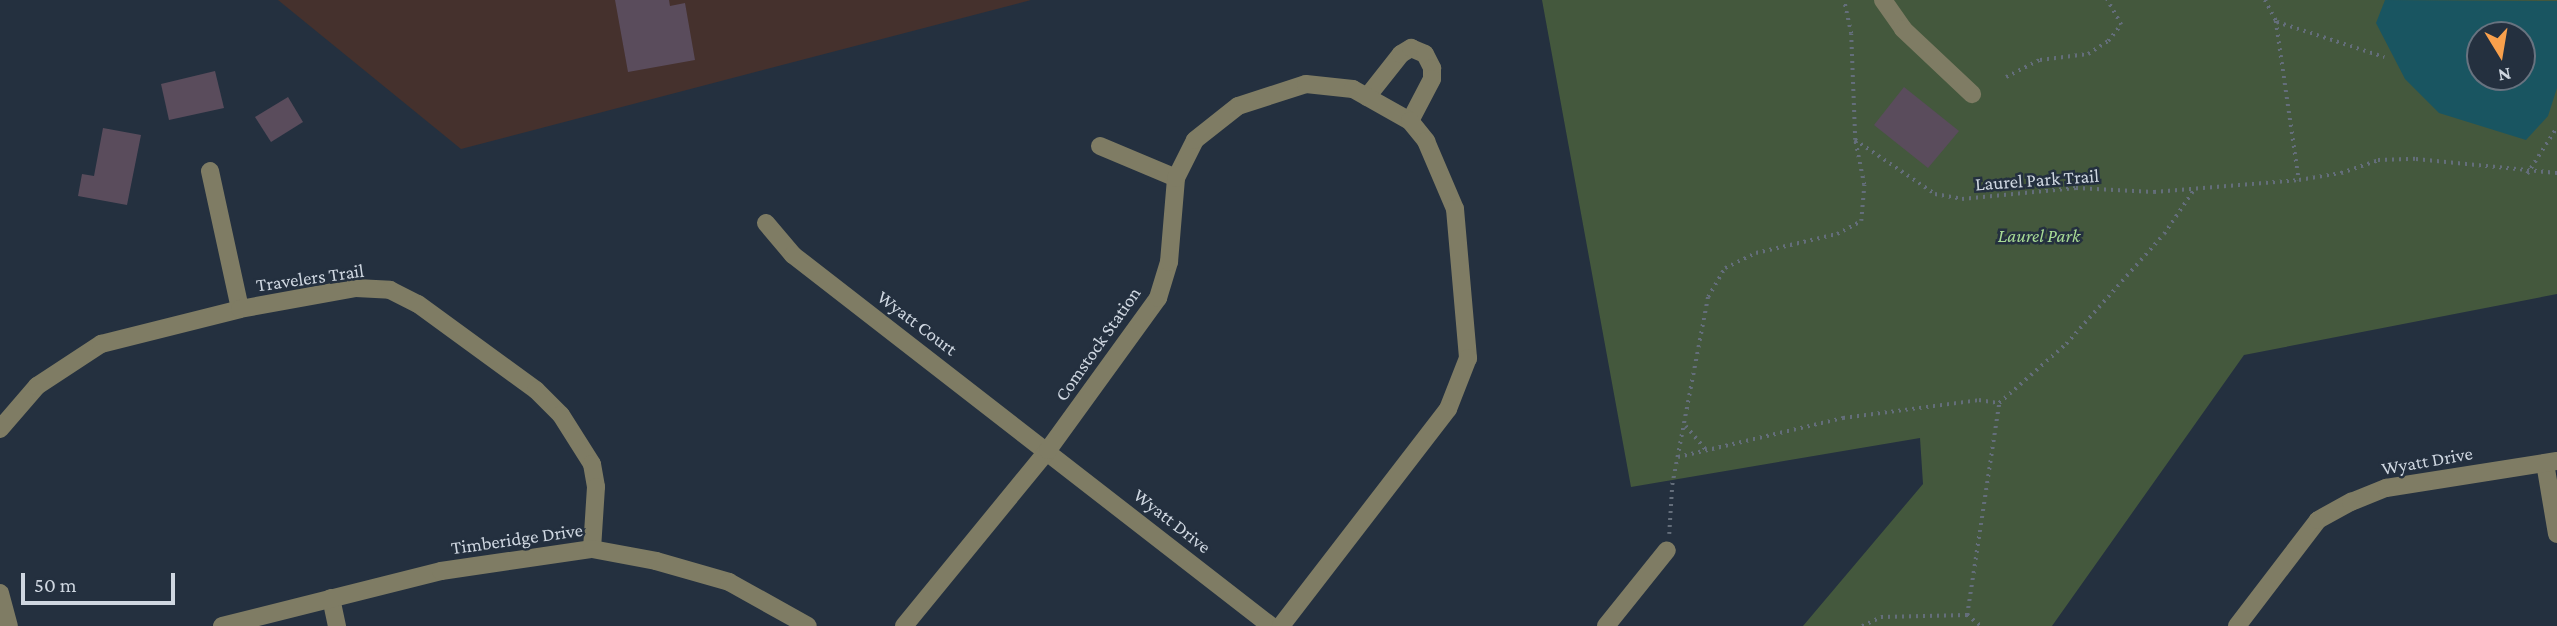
<!DOCTYPE html>
<style>
body{margin:0}
#map{position:relative;width:2557px;height:626px;overflow:hidden;background:#24303f;font-family:"Crimson Pro",serif}
div>[style]{position:absolute}
.education>*{inset:0;background:#45312d}
.green>*{inset:0;background:#44583d}
.water>*{inset:0;background:#195561}
.building>*{inset:0;background:#5a4c5c}
.path>*{height:3.5px;margin-top:-1.75px;transform-origin:0;background:repeating-linear-gradient(90deg,#646e7b 0 2px,transparent 0 7px)}
.minor>*{height:18px;margin:-9px;padding:0 9px;transform-origin:9px;border-radius:9px;background:#7f7c64}
span{translate:-50% -50%;white-space:nowrap;text-align:center;line-height:1.15;-webkit-text-stroke:5px #24303f;paint-order:stroke}
.street-label{font-size:19px;color:#cfd7e1}
.park-label{font-size:19px;color:#a8db95;font-style:italic}
.north{position:absolute;left:2466px;top:21px;width:70px;height:70px;box-sizing:border-box;background:#24303f;border:2px solid #687380;border-radius:50%;rotate:169deg;font-size:19px;font-weight:700;line-height:28px;text-align:center;color:#cfd7e1}
.north::after{content:'';display:block;margin:auto;width:24px;height:32px;background:#f9a04c;clip-path:polygon(50% 0,100% 100%,50% 72%,0 100%)}
.scale{position:absolute;left:21px;top:573px;width:154px;height:32px;box-sizing:border-box;border:4px solid #cfd7e1;border-top:0;padding-left:9px;font-size:21px;line-height:24px;white-space:nowrap;color:#cfd7e1;-webkit-text-stroke:5px #24303f;paint-order:stroke}
</style>
<div id="map">
<div class="education">
<div style="clip-path:polygon(278px 0,1031px 0,461px 149px)"></div>
</div>
<div class="green">
<div style="clip-path:polygon(evenodd,1542px 0,2557px 0,2557px 294px,2244px 355px,2052px 626px,1803px 626px,1923px 484px,1920px 438px,1631px 487px,1542px 0,2480px 35px,2522px 35px,2522px 77px,2480px 77px,2480px 35px)"></div>
</div>
<div class="water">
<div style="clip-path:polygon(evenodd,2385px 0,2557px 1px,2557px 88px,2548px 116px,2526px 140px,2439px 113px,2405px 79px,2376px 23px,2385px 0,2480px 35px,2522px 35px,2522px 77px,2480px 77px,2480px 35px)"></div>
</div>
<div class="building">
<div style="clip-path:polygon(615px 0,669px 0,670px 6px,685px 3px,695px 60px,628px 72px)"></div>
<div style="clip-path:polygon(215px 71px,224px 108px,169px 120px,161px 84px)"></div>
<div style="clip-path:polygon(1904px 87px,1959px 131px,1928px 168px,1874px 125px)"></div>
<div style="clip-path:polygon(288px 97px,303px 122px,271px 142px,255px 117px)"></div>
<div style="clip-path:polygon(103px 128px,141px 135px,127px 205px,78px 196px,82px 174px,94px 176px)"></div>
</div>
<div class="path">
<div style="left:2265px;top:0;width:24px;rotate:62deg"></div>
<div style="left:2276px;top:21px;width:161px;rotate:81.8deg"></div>
<div style="left:2277px;top:22px;width:113px;rotate:18.1deg"></div>
<div style="left:2006px;top:77px;width:38px;rotate:-27deg"></div>
<div style="left:2040px;top:60px;width:48px;rotate:-7.1deg"></div>
<div style="left:2088px;top:54px;width:24px;rotate:-33deg"></div>
<div style="left:2108px;top:41px;width:21px;rotate:-51deg"></div>
<div style="left:2121px;top:25px;width:29px;rotate:-119deg"></div>
<div style="left:1855px;top:140px;width:97px;rotate:34deg"></div>
<div style="left:1935px;top:194px;width:27px;rotate:10deg"></div>
<div style="left:1962px;top:199px;width:115px;rotate:-5.5deg"></div>
<div style="left:2076px;top:188px;width:78px;rotate:2.9deg"></div>
<div style="left:2154px;top:192px;width:145px;rotate:-4.7deg"></div>
<div style="left:2299px;top:180px;width:43px;rotate:-9.5deg"></div>
<div style="left:2341px;top:173px;width:39px;rotate:-19deg"></div>
<div style="left:2378px;top:160px;width:38px;rotate:-2deg"></div>
<div style="left:2416px;top:159px;width:142px;rotate:5.7deg"></div>
<div style="left:2527px;top:174px;width:56px;rotate:-57.4deg"></div>
<div style="left:1686px;top:426px;width:31px;rotate:50deg"></div>
<div style="left:1678px;top:457px;width:170px;rotate:-13.3deg"></div>
<div style="left:1843px;top:418px;width:137px;rotate:-7.5deg"></div>
<div style="left:1979px;top:400px;width:20px;rotate:9deg"></div>
<div style="left:1669px;top:534px;width:49px;rotate:-86.5deg"></div>
<div style="left:1672px;top:485px;width:191px;rotate:-79.2deg"></div>
<div style="left:1708px;top:297px;width:34px;rotate:-60deg"></div>
<div style="left:1725px;top:268px;width:34px;rotate:-26deg"></div>
<div style="left:1756px;top:253px;width:83px;rotate:-13.2deg"></div>
<div style="left:1837px;top:234px;width:27px;rotate:-28deg"></div>
<div style="left:1861px;top:221px;width:36px;rotate:-85deg"></div>
<div style="left:1864px;top:185px;width:46px;rotate:-101.3deg"></div>
<div style="left:1855px;top:140px;width:106px;rotate:-92.2deg"></div>
<div style="left:1851px;top:34px;width:35px;rotate:-102deg"></div>
<div style="left:1967px;top:615px;width:18px;rotate:38deg"></div>
<div style="left:1862px;top:626px;width:21px;rotate:-25deg"></div>
<div style="left:1881px;top:617px;width:86px;rotate:-1.3deg"></div>
<div style="left:1967px;top:615px;width:214px;rotate:-81.4deg"></div>
<div style="left:1999px;top:403px;width:89px;rotate:-41.4deg"></div>
<div style="left:2066px;top:344px;width:147px;rotate:-48.3deg"></div>
<div style="left:2164px;top:234px;width:55px;rotate:-56deg"></div>
</div>
<div class="minor">
<div style="left:1883px;top:0;width:35px;rotate:55deg"></div>
<div style="left:1903px;top:29px;width:95px;rotate:43.3deg"></div>
<div style="left:1367px;top:97px;width:55px;rotate:-51.7deg"></div>
<div style="left:1401px;top:54px;width:12px;rotate:-31deg"></div>
<div style="left:1411px;top:48px;width:15px;rotate:23deg"></div>
<div style="left:1425px;top:54px;width:16px;rotate:63deg"></div>
<div style="left:1432px;top:68px;width:11px;rotate:90deg"></div>
<div style="left:1432px;top:79px;width:47px;rotate:117.6deg"></div>
<div style="left:1100px;top:146px;width:82px;rotate:22.8deg"></div>
<div style="left:210px;top:171px;width:141px;rotate:77.7deg"></div>
<div style="left:766px;top:223px;width:42px;rotate:49.8deg"></div>
<div style="left:793px;top:255px;width:605px;rotate:37.82deg"></div>
<div style="left:0;top:429px;width:57px;rotate:-49.3deg"></div>
<div style="left:37px;top:386px;width:77px;rotate:-33.3deg"></div>
<div style="left:101px;top:344px;width:143px;rotate:-14.1deg"></div>
<div style="left:240px;top:309px;width:118px;rotate:-10.3deg"></div>
<div style="left:356px;top:288px;width:34px;rotate:3deg"></div>
<div style="left:390px;top:290px;width:31px;rotate:27deg"></div>
<div style="left:418px;top:304px;width:146px;rotate:36.1deg"></div>
<div style="left:536px;top:390px;width:35px;rotate:45deg"></div>
<div style="left:561px;top:415px;width:58px;rotate:57.7deg"></div>
<div style="left:592px;top:464px;width:23px;rotate:80deg"></div>
<div style="left:596px;top:487px;width:62px;rotate:93.7deg"></div>
<div style="left:2545px;top:463px;width:72px;rotate:80.4deg"></div>
<div style="left:0;top:593px;width:34px;rotate:75deg"></div>
<div style="left:331px;top:598px;width:29px;rotate:78deg"></div>
<div style="left:222px;top:626px;width:226px;rotate:-14.1deg"></div>
<div style="left:441px;top:571px;width:153px;rotate:-8.3deg"></div>
<div style="left:592px;top:549px;width:65px;rotate:10.6deg"></div>
<div style="left:656px;top:561px;width:76px;rotate:16deg"></div>
<div style="left:729px;top:582px;width:90px;rotate:29.1deg"></div>
<div style="left:904px;top:626px;width:227px;rotate:-50.7deg"></div>
<div style="left:1048px;top:450px;width:188px;rotate:-54.1deg"></div>
<div style="left:1158px;top:298px;width:38px;rotate:-73deg"></div>
<div style="left:1169px;top:262px;width:84px;rotate:-85.2deg"></div>
<div style="left:1176px;top:178px;width:42px;rotate:-63.4deg"></div>
<div style="left:1195px;top:140px;width:55px;rotate:-38.3deg"></div>
<div style="left:1238px;top:106px;width:71px;rotate:-17.9deg"></div>
<div style="left:1306px;top:84px;width:47px;rotate:6.1deg"></div>
<div style="left:1353px;top:89px;width:65px;rotate:29.3deg"></div>
<div style="left:1410px;top:121px;width:26px;rotate:51deg"></div>
<div style="left:1426px;top:141px;width:74px;rotate:66.9deg"></div>
<div style="left:1455px;top:209px;width:150px;rotate:85deg"></div>
<div style="left:1468px;top:358px;width:55px;rotate:111.4deg"></div>
<div style="left:1448px;top:409px;width:274px;rotate:127.6deg"></div>
<div style="left:1606px;top:626px;width:97px;rotate:-51.2deg"></div>
<div style="left:2237px;top:626px;width:133px;rotate:-52.6deg"></div>
<div style="left:2318px;top:520px;width:38px;rotate:-29deg"></div>
<div style="left:2351px;top:502px;width:38px;rotate:-22deg"></div>
<div style="left:2386px;top:488px;width:173px;rotate:-9deg"></div>
</div>
<div class="street-label">
<span style="left:2037px;top:180px;rotate:-4deg">Laurel Park Trail</span>
<span style="left:310px;top:278px;rotate:-8deg">Travelers Trail</span>
<span style="left:917px;top:323px;rotate:37deg">Wyatt Court</span>
<span style="left:1098px;top:344px;rotate:-55deg">Comstock Station</span>
<span style="left:2427px;top:461px;rotate:-10deg">Wyatt Drive</span>
<span style="left:1172px;top:521px;rotate:38deg">Wyatt Drive</span>
<span style="left:517px;top:539px;rotate:-8deg">Timberidge Drive</span>
</div>
<div class="park-label">
<span style="left:2039px;top:236px">Laurel Park</span>
</div>
<div class="north">N</div>
<div class="scale">50 m</div>
</div>
